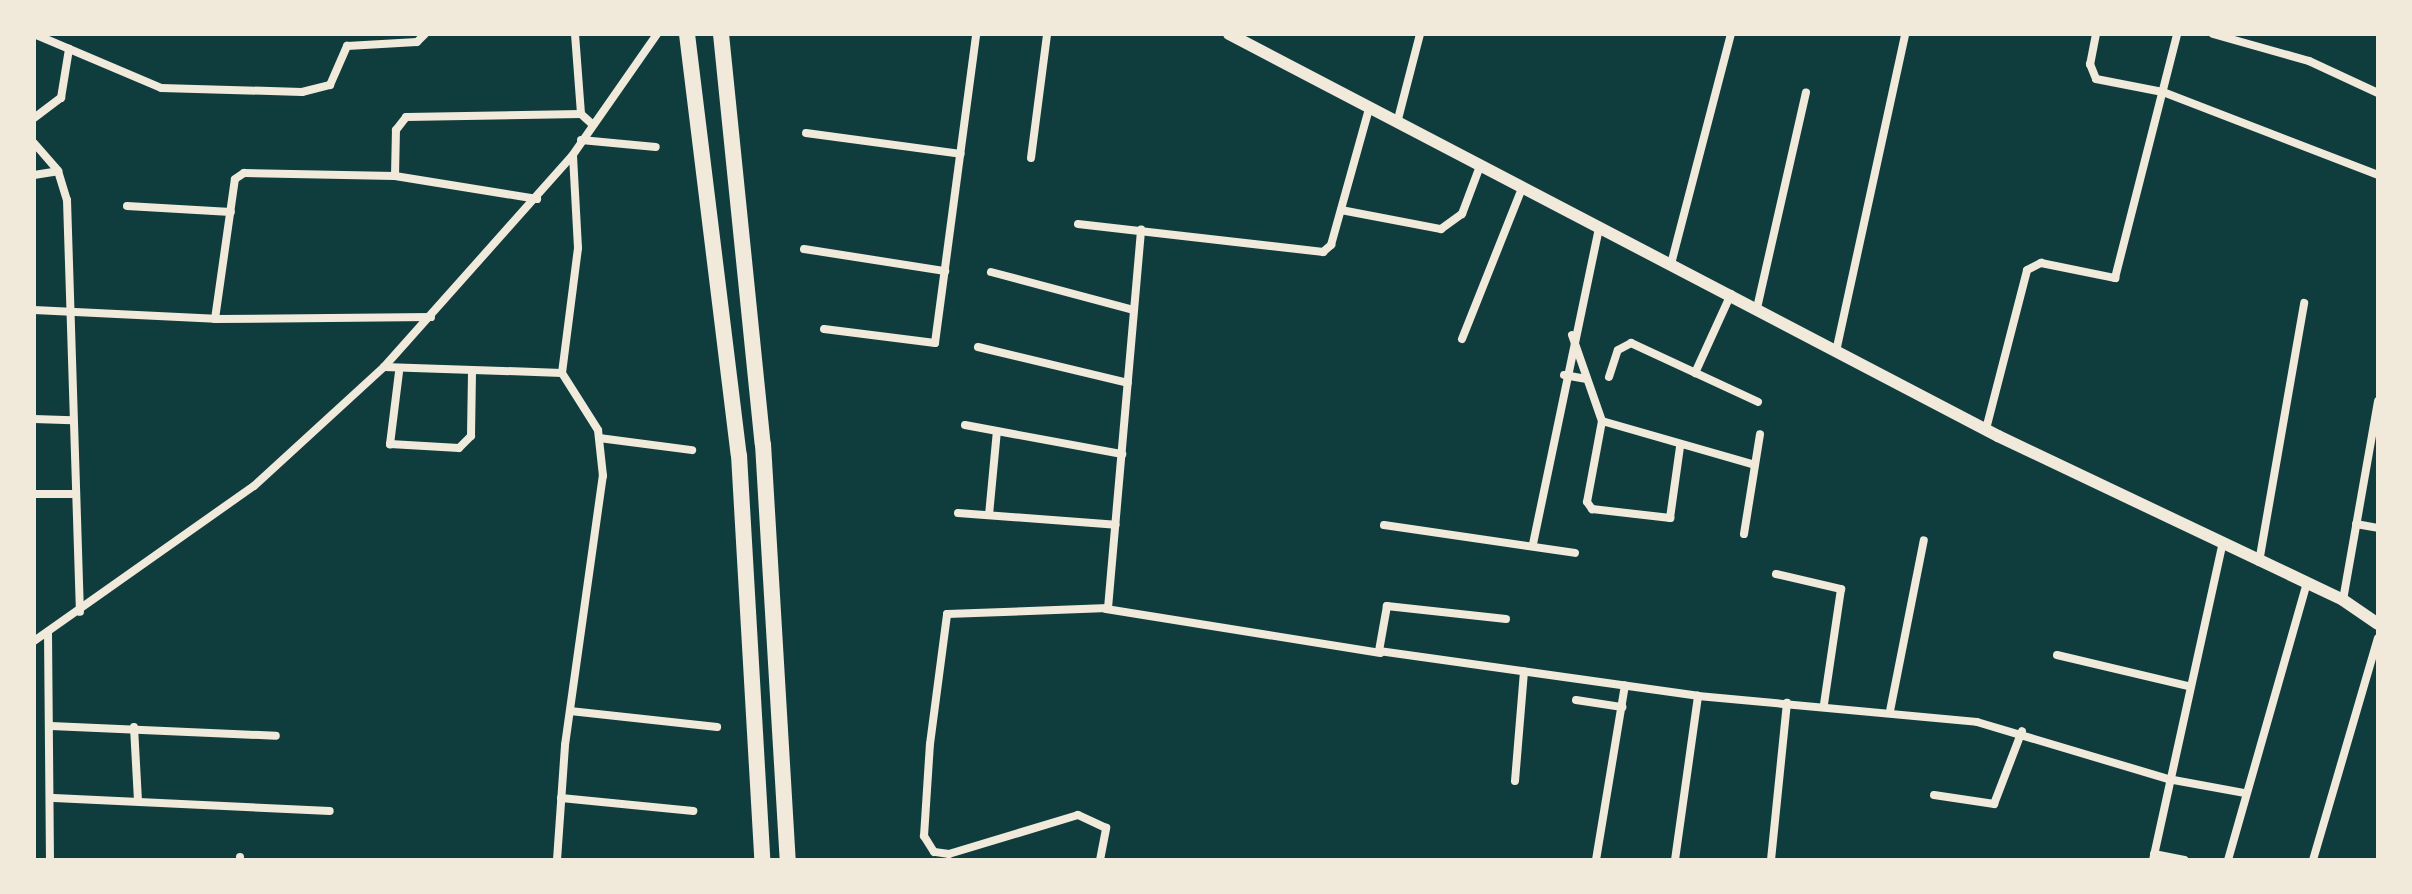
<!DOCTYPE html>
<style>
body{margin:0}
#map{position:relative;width:2412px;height:894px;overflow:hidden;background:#0f3d3e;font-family:Spectral,serif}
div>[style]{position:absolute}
.minor>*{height:8px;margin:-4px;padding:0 4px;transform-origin:4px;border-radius:4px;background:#f1e9da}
.secondary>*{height:12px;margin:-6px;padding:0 6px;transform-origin:6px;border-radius:6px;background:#f1e9da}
.motorway>*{height:16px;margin:-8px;padding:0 8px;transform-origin:8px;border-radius:8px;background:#f1e9da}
span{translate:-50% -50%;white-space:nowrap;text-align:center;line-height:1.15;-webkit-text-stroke:8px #f1e9da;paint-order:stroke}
.frame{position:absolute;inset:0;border:36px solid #f1e9da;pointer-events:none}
</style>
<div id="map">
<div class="minor">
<div style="left:34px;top:34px;width:138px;rotate:23deg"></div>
<div style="left:161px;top:88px;width:141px;rotate:1.6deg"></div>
<div style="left:302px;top:92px;width:29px;rotate:-14deg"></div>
<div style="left:330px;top:85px;width:43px;rotate:-66.4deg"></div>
<div style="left:347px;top:46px;width:70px;rotate:-3.3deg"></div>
<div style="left:417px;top:42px;width:11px;rotate:-45deg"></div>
<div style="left:575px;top:34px;width:80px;rotate:85.7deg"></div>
<div style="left:581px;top:114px;width:13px;rotate:42deg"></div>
<div style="left:2096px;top:34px;width:31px;rotate:101deg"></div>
<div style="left:2090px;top:64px;width:16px;rotate:68deg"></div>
<div style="left:2096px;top:79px;width:68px;rotate:11deg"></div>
<div style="left:2163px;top:92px;width:230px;rotate:21.1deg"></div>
<div style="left:2213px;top:34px;width:100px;rotate:15.7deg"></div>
<div style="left:2309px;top:61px;width:76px;rotate:24.9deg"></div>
<div style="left:34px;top:118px;width:34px;rotate:-37deg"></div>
<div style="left:61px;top:98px;width:50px;rotate:-80.7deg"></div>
<div style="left:1397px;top:123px;width:92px;rotate:-75.5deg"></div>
<div style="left:806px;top:133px;width:156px;rotate:7.7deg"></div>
<div style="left:581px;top:140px;width:75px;rotate:5.3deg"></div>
<div style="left:34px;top:143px;width:37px;rotate:49deg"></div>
<div style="left:58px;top:171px;width:30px;rotate:73deg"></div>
<div style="left:67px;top:200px;width:412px;rotate:88.2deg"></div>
<div style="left:1031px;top:158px;width:125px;rotate:-82.6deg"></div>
<div style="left:34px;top:175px;width:24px;rotate:-9deg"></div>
<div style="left:395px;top:176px;width:46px;rotate:-88.8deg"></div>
<div style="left:396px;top:130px;width:16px;rotate:-52deg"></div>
<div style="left:406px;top:117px;width:175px;rotate:-1deg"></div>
<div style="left:127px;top:206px;width:104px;rotate:3.3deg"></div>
<div style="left:1341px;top:210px;width:102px;rotate:10.8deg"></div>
<div style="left:1441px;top:229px;width:26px;rotate:-36deg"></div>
<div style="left:1462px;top:214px;width:51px;rotate:-69.4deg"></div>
<div style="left:1078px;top:224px;width:247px;rotate:6.5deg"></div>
<div style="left:1323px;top:252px;width:11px;rotate:-41deg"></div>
<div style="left:1331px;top:245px;width:141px;rotate:-74.4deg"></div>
<div style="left:804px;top:249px;width:143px;rotate:8.9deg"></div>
<div style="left:1671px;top:264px;width:238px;rotate:-75.4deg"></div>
<div style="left:991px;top:272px;width:148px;rotate:14.9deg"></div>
<div style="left:1757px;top:308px;width:221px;rotate:-77.2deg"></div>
<div style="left:34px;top:310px;width:181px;rotate:2.8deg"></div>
<div style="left:215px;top:319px;width:216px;rotate:-0.5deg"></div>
<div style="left:215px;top:319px;width:141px;rotate:-81.9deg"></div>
<div style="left:235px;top:179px;width:11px;rotate:-34deg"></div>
<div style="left:244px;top:173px;width:151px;rotate:1.1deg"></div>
<div style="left:395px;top:176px;width:144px;rotate:9.2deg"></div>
<div style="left:824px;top:329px;width:112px;rotate:7.2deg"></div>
<div style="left:935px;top:343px;width:312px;rotate:-82.4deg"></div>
<div style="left:1572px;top:335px;width:91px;rotate:70.8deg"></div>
<div style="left:1602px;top:421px;width:159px;rotate:16deg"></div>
<div style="left:1462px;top:339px;width:162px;rotate:-68.3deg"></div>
<div style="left:978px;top:347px;width:154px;rotate:13.5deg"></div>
<div style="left:1837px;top:347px;width:320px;rotate:-77.7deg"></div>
<div style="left:384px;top:367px;width:178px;rotate:1.9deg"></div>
<div style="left:399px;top:372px;width:73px;rotate:97.1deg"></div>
<div style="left:390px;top:444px;width:69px;rotate:3.3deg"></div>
<div style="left:459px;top:448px;width:17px;rotate:-45deg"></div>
<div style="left:471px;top:436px;width:65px;rotate:-89.1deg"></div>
<div style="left:1695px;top:373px;width:87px;rotate:-65.5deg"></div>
<div style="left:1564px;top:375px;width:23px;rotate:10deg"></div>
<div style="left:1609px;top:377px;width:28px;rotate:-72deg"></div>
<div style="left:1618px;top:350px;width:15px;rotate:-28deg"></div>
<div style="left:1631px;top:343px;width:140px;rotate:24.9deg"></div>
<div style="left:34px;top:419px;width:38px;rotate:2deg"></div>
<div style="left:1602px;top:421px;width:82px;rotate:100.5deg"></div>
<div style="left:1587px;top:502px;width:9px;rotate:54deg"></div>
<div style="left:1592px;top:509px;width:79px;rotate:6.6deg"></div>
<div style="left:1670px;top:518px;width:72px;rotate:-82deg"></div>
<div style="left:965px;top:425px;width:160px;rotate:10.5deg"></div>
<div style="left:1986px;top:429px;width:164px;rotate:-75.5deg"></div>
<div style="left:2027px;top:270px;width:16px;rotate:-27deg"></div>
<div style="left:2041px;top:263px;width:76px;rotate:11.5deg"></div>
<div style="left:2115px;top:278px;width:252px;rotate:-75.7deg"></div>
<div style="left:599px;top:438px;width:94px;rotate:7.4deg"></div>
<div style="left:34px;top:494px;width:41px"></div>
<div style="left:958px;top:513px;width:158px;rotate:4.3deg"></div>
<div style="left:989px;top:515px;width:84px;rotate:-84.6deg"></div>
<div style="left:2356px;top:524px;width:22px;rotate:10deg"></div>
<div style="left:1384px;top:525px;width:193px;rotate:8.3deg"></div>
<div style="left:1744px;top:534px;width:101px;rotate:-80.9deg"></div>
<div style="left:1533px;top:544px;width:324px;rotate:-78.2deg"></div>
<div style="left:2259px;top:562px;width:263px;rotate:-80.1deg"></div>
<div style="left:1776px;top:574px;width:67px;rotate:13deg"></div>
<div style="left:1841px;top:589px;width:116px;rotate:98.4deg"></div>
<div style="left:2343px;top:600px;width:202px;rotate:-80deg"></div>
<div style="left:1106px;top:609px;width:278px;rotate:9.1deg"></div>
<div style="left:1506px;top:619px;width:120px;rotate:-173.8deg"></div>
<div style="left:1387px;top:606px;width:46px;rotate:100.1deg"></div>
<div style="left:1379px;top:651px;width:322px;rotate:8deg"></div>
<div style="left:1698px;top:696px;width:280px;rotate:5.3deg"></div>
<div style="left:1977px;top:722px;width:199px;rotate:16.6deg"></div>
<div style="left:2168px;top:779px;width:77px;rotate:10.4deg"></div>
<div style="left:48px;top:633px;width:227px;rotate:89.5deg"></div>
<div style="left:34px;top:641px;width:269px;rotate:-35.2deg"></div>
<div style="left:254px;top:486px;width:176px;rotate:-42.5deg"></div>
<div style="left:384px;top:367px;width:283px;rotate:-48.3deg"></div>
<div style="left:572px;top:156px;width:149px;rotate:-55.1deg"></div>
<div style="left:2057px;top:655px;width:135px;rotate:13.3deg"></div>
<div style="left:1576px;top:700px;width:47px;rotate:8.7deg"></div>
<div style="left:570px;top:711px;width:148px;rotate:6.2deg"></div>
<div style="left:1890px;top:711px;width:174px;rotate:-78.8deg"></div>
<div style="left:51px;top:726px;width:225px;rotate:2.5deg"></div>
<div style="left:134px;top:727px;width:73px;rotate:86.9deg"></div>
<div style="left:1515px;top:781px;width:110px;rotate:-85.3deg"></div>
<div style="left:1934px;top:795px;width:61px;rotate:8.5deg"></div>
<div style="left:1994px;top:804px;width:78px;rotate:-69deg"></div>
<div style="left:54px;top:798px;width:276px;rotate:2.7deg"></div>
<div style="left:561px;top:798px;width:133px;rotate:5.6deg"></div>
<div style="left:2154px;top:854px;width:31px;rotate:11deg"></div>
<div style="left:240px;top:860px;width:3px;rotate:-90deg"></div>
<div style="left:557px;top:860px;width:115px;rotate:-86deg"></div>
<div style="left:565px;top:745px;width:272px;rotate:-82deg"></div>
<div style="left:603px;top:476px;width:46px;rotate:-96.2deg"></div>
<div style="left:598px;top:430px;width:67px;rotate:-122.3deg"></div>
<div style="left:562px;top:373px;width:126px;rotate:-82.7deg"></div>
<div style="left:578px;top:248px;width:91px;rotate:-93.1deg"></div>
<div style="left:1100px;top:860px;width:33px;rotate:-79deg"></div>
<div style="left:1106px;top:828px;width:31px;rotate:-155deg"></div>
<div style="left:1078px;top:815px;width:135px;rotate:163.2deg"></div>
<div style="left:949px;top:854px;width:15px;rotate:-172deg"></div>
<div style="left:934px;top:852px;width:19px;rotate:-122deg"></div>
<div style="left:924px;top:836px;width:92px;rotate:-86.3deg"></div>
<div style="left:930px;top:744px;width:131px;rotate:-82.5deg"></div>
<div style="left:947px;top:614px;width:161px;rotate:-2.1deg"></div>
<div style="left:1108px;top:608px;width:380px;rotate:-85deg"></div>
<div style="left:1596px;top:860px;width:177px;rotate:-80.6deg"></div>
<div style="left:1675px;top:860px;width:166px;rotate:-82deg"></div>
<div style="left:1771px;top:860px;width:158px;rotate:-84.2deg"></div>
<div style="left:2153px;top:860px;width:321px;rotate:-77.6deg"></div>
<div style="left:2228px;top:860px;width:285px;rotate:-74.1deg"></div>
<div style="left:2313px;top:860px;width:231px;rotate:-73.7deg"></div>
</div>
<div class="secondary">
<div style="left:1229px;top:34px;width:868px;rotate:27.6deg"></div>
<div style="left:1998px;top:436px;width:382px;rotate:25.4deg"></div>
<div style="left:2343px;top:600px;width:42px;rotate:34.4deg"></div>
</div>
<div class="motorway">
<div style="left:687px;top:34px;width:424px;rotate:83deg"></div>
<div style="left:739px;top:455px;width:406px;rotate:86.7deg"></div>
<div style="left:721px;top:34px;width:412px;rotate:84.2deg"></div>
<div style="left:763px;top:444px;width:417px;rotate:86.6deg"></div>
</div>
<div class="frame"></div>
</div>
